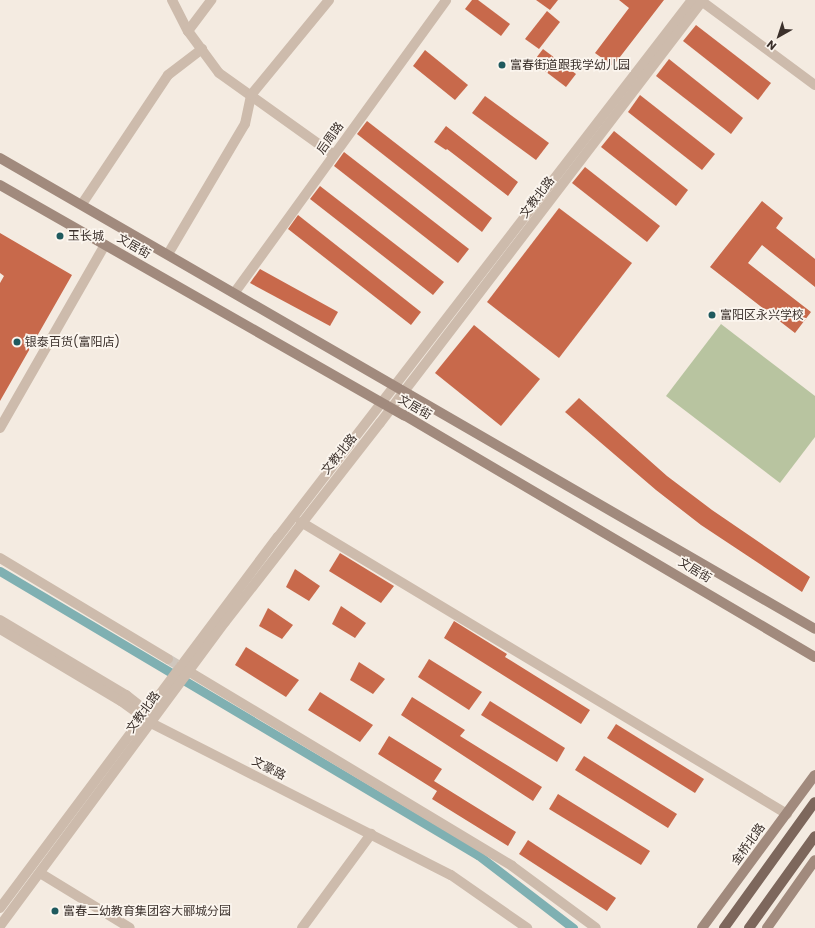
<!DOCTYPE html>
<meta charset="utf-8">
<style>
body{margin:0}
#map{position:relative;width:815px;height:928px;overflow:hidden;background:#f4ebe1;font-family:Poppins,"Noto Sans SC",sans-serif}
div>[style]{position:absolute}
.green>*{inset:0;background:#b8c4a0}
.canal>*{height:9px;margin:-4.5px;padding:0 4.5px;transform-origin:4.5px;border-radius:4.5px;background:#7fb0b2}
.building>*{inset:0;background:#c8694b}
.minor-tunnel>*{height:10px;margin-top:-5px;transform-origin:0;background:repeating-linear-gradient(90deg,#cfc6bd 0 10px,transparent 0 15px)}
.minor>*{height:10px;margin:-5px;padding:0 5px;transform-origin:5px;border-radius:5px;background:#cdbbac}
.tertiary>*{height:10px;margin:-5px;padding:0 5px;transform-origin:5px;border-radius:5px;background:#cdbbac}
.secondary>*{height:10px;margin:-5px;padding:0 5px;transform-origin:5px;border-radius:5px;background:#a18a7d}
.primary>*{height:10px;margin:-5px;padding:0 5px;transform-origin:5px;border-radius:5px;background:#7d675c}
.dots>*{width:11px;height:11px;translate:-50% -50%;box-sizing:border-box;border:2px solid #fbf5ee;border-radius:50%}
span{translate:-50% -50%;white-space:nowrap;text-align:center;line-height:1.15;-webkit-text-stroke:3.5px #fbf5ee;paint-order:stroke}
.poi-label{font-size:12px;color:#3b302b}
.left{translate:0 -50%;text-align:left}
.street-label{font-size:12px;color:#3b302b}
.north{position:absolute;left:759px;top:16px;width:40px;height:40px;-webkit-text-stroke:3px #fbf5ee;paint-order:stroke;rotate:219deg;font-size:11px;font-weight:700;line-height:16px;text-align:center;color:#3b302b}
.north::after{content:'';display:block;margin:auto;width:14px;height:18px;background:#3b302b;clip-path:polygon(50% 0,100% 100%,50% 72%,0 100%)}
</style>
<div id="map">
<div class="green">
<div style="clip-path:polygon(721px 324px,815px 396px,815px 437px,780px 483px,666px 396px)"></div>
</div>
<div class="canal">
<div style="left:0;top:571px;width:556px;rotate:30.72deg"></div>
<div style="left:478px;top:855px;width:120px;rotate:37.5deg"></div>
</div>
<div class="building">
<div style="clip-path:polygon(472px 0,478px 0,510px 24px,501px 36px,465px 9px)"></div>
<div style="clip-path:polygon(536px 0,558px 0,550px 10px)"></div>
<div style="clip-path:polygon(619px 0,664px 0,613px 66px,595px 53px,629px 8px)"></div>
<div style="clip-path:polygon(547px 11px,560px 22px,539px 49px,525px 39px)"></div>
<div style="clip-path:polygon(696px 25px,771px 83px,758px 100px,683px 41px)"></div>
<div style="clip-path:polygon(543px 49px,576px 74px,566px 87px,533px 62px)"></div>
<div style="clip-path:polygon(425px 50px,468px 85px,455px 100px,413px 66px)"></div>
<div style="clip-path:polygon(669px 59px,743px 118px,731px 134px,656px 76px)"></div>
<div style="clip-path:polygon(640px 95px,715px 154px,702px 170px,628px 112px)"></div>
<div style="clip-path:polygon(485px 96px,549px 143px,536px 160px,472px 113px)"></div>
<div style="clip-path:polygon(367px 121px,492px 218px,482px 232px,357px 134px)"></div>
<div style="clip-path:polygon(446px 126px,518px 182px,508px 196px,447px 149px,446px 150px,434px 142px)"></div>
<div style="clip-path:polygon(614px 131px,688px 190px,676px 206px,601px 147px)"></div>
<div style="clip-path:polygon(344px 152px,469px 249px,458px 263px,334px 166px)"></div>
<div style="clip-path:polygon(585px 167px,660px 226px,647px 242px,572px 183px)"></div>
<div style="clip-path:polygon(320px 186px,444px 282px,433px 295px,310px 199px)"></div>
<div style="clip-path:polygon(762px 201px,783px 218px,776px 228px,815px 259px,815px 287px,762px 245px,748px 263px,811px 312px,795px 333px,710px 267px)"></div>
<div style="clip-path:polygon(559px 208px,632px 263px,559px 358px,487px 302px)"></div>
<div style="clip-path:polygon(298px 215px,421px 312px,411px 325px,288px 229px)"></div>
<div style="clip-path:polygon(0 233px,72px 275px,0 401px,0 283px,4px 276px,0 273px)"></div>
<div style="clip-path:polygon(260px 269px,338px 312px,330px 326px,250px 283px)"></div>
<div style="clip-path:polygon(474px 325px,540px 379px,501px 426px,435px 373px)"></div>
<div style="clip-path:polygon(579px 398px,667px 476px,712px 510px,810px 577px,802px 592px,701px 525px,656px 490px,565px 412px)"></div>
<div style="clip-path:polygon(340px 553px,394px 586px,381px 603px,329px 571px)"></div>
<div style="clip-path:polygon(295px 569px,320px 586px,309px 601px,286px 587px)"></div>
<div style="clip-path:polygon(341px 606px,366px 623px,355px 638px,332px 624px)"></div>
<div style="clip-path:polygon(268px 608px,293px 625px,282px 639px,259px 626px)"></div>
<div style="clip-path:polygon(454px 621px,507px 654px,505px 657px,590px 710px,581px 724px,444px 638px)"></div>
<div style="clip-path:polygon(246px 647px,299px 680px,286px 697px,235px 665px)"></div>
<div style="clip-path:polygon(429px 659px,482px 692px,469px 710px,418px 677px)"></div>
<div style="clip-path:polygon(359px 662px,385px 679px,373px 694px,350px 680px)"></div>
<div style="clip-path:polygon(320px 692px,373px 725px,360px 742px,308px 710px)"></div>
<div style="clip-path:polygon(412px 697px,465px 730px,460px 736px,542px 787px,533px 801px,401px 715px)"></div>
<div style="clip-path:polygon(490px 701px,565px 748px,557px 762px,481px 715px)"></div>
<div style="clip-path:polygon(616px 724px,704px 779px,695px 793px,607px 738px)"></div>
<div style="clip-path:polygon(389px 736px,442px 769px,434px 781px,516px 832px,508px 846px,432px 799px,437px 791px,378px 754px)"></div>
<div style="clip-path:polygon(584px 756px,677px 814px,668px 828px,575px 770px)"></div>
<div style="clip-path:polygon(558px 794px,650px 851px,641px 865px,549px 809px)"></div>
<div style="clip-path:polygon(528px 840px,616px 898px,607px 911px,519px 854px)"></div>
</div>
<div class="minor-tunnel">
<div style="left:168px;top:659px;width:23px;rotate:31deg"></div>
</div>
<div class="minor">
<div style="left:172px;top:0;width:35px;rotate:63deg"></div>
<div style="left:188px;top:31px;width:52px;rotate:53.6deg"></div>
<div style="left:219px;top:73px;width:141px;rotate:35.5deg"></div>
<div style="left:188px;top:31px;width:39px;rotate:-53deg"></div>
<div style="left:82px;top:204px;width:155px;rotate:-56.3deg"></div>
<div style="left:168px;top:75px;width:43px;rotate:-37.4deg"></div>
<div style="left:168px;top:254px;width:151px;rotate:-59.4deg"></div>
<div style="left:245px;top:124px;width:30px;rotate:-78deg"></div>
<div style="left:251px;top:95px;width:123px;rotate:-50.6deg"></div>
<div style="left:235px;top:292px;width:360px;rotate:-54.1deg"></div>
<div style="left:0;top:428px;width:211px;rotate:-60.2deg"></div>
<div style="left:301px;top:522px;width:567px;rotate:31deg"></div>
<div style="left:0;top:558px;width:196px;rotate:31deg"></div>
<div style="left:193px;top:674px;width:372px;rotate:31deg"></div>
<div style="left:512px;top:866px;width:104px;rotate:36.4deg"></div>
<div style="left:40px;top:873px;width:105px;rotate:31.4deg"></div>
<div style="left:302px;top:928px;width:117px;rotate:-53.7deg"></div>
</div>
<div class="tertiary">
<div style="left:700px;top:0;width:143px;rotate:36.5deg"></div>
<div style="left:0;top:620px;width:147px;rotate:30.8deg"></div>
<div style="left:126px;top:695px;width:33px;rotate:38deg"></div>
<div style="left:0;top:629px;width:141px;rotate:30.8deg"></div>
<div style="left:121px;top:701px;width:37px;rotate:36deg"></div>
<div style="left:151px;top:723px;width:336px;rotate:26.9deg"></div>
<div style="left:451px;top:875px;width:93px;rotate:34.9deg"></div>
<div style="left:0;top:908px;width:464px;rotate:-53.2deg"></div>
<div style="left:278px;top:537px;width:678px;rotate:-52.37deg"></div>
<div style="left:0;top:926px;width:378px;rotate:-53.5deg"></div>
<div style="left:225px;top:622px;width:252px;rotate:-52.1deg"></div>
<div style="left:380px;top:423px;width:532px;rotate:-52.63deg"></div>
</div>
<div class="secondary">
<div style="left:0;top:158px;width:941px;rotate:30.02deg"></div>
<div style="left:0;top:185px;width:465px;rotate:29.7deg"></div>
<div style="left:404px;top:415px;width:477px;rotate:30.5deg"></div>
<div style="left:702px;top:928px;width:190px;rotate:-53.6deg"></div>
<div style="left:767px;top:928px;width:83px;rotate:-54.8deg"></div>
</div>
<div class="primary">
<div style="left:724px;top:928px;width:155px;rotate:-54.2deg"></div>
<div style="left:749px;top:928px;width:113px;rotate:-54.3deg"></div>
</div>
<div class="dots">
<div style="left:502px;top:65px;background:#1f5a5e"></div>
<div style="left:60px;top:236px;background:#1f5a5e"></div>
<div style="left:712px;top:315px;background:#1f5a5e"></div>
<div style="left:17px;top:342px;background:#1f5a5e"></div>
<div style="left:55px;top:911px;background:#1f5a5e"></div>
</div>
<div class="poi-label">
<span class="left" style="left:510px;top:65px">富春街道跟我学幼儿园</span>
<span class="left" style="left:68px;top:236px">玉长城</span>
<span class="left" style="left:720px;top:315px">富阳区永兴学校</span>
<span class="left" style="left:25px;top:342px">银泰百货(富阳店)</span>
<span class="left" style="left:63px;top:911px">富春二幼教育集团容大郦城分园</span>
</div>
<div class="street-label">
<span style="left:330px;top:138px;rotate:-54deg">后周路</span>
<span style="left:537px;top:197px;rotate:-53deg">文教北路</span>
<span style="left:134px;top:246px;rotate:30deg">文居街</span>
<span style="left:415px;top:407px;rotate:30deg">文居街</span>
<span style="left:339px;top:454px;rotate:-51deg">文教北路</span>
<span style="left:695px;top:570px;rotate:31deg">文居街</span>
<span style="left:143px;top:712px;rotate:-54deg">文教北路</span>
<span style="left:269px;top:768px;rotate:27deg">文豪路</span>
<span style="left:748px;top:844px;rotate:-54deg">金桥北路</span>
</div>
<div class="north">N</div>
</div>
